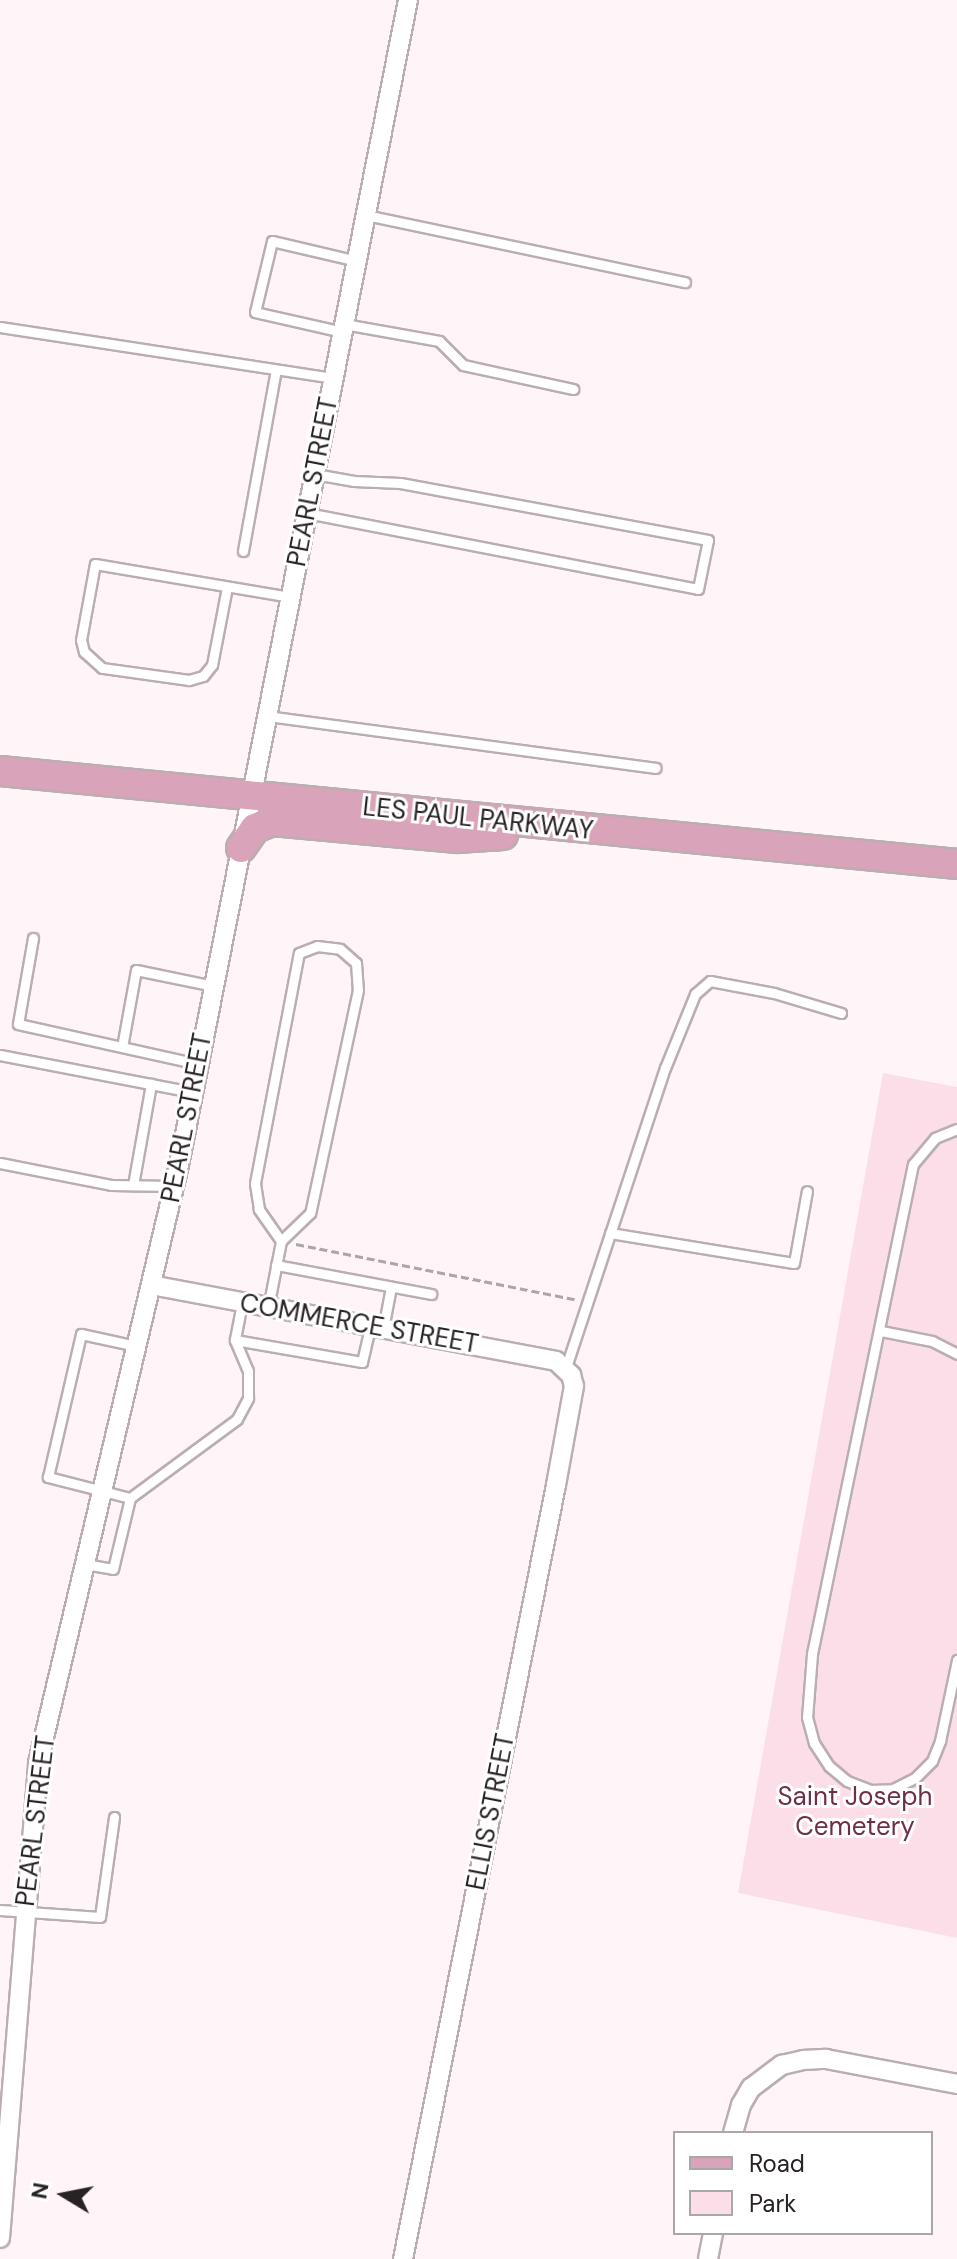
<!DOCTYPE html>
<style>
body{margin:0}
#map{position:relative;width:957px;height:2259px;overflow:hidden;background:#fff5f8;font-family:"DM Sans",sans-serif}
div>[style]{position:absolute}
.green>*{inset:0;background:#fcdee9}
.path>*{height:3px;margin-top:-1.5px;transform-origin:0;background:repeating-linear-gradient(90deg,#ada5a8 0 8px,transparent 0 12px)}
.roads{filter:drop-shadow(2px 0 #baaeb2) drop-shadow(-2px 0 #baaeb2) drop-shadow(0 2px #baaeb2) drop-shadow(0 -2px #baaeb2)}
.service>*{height:9px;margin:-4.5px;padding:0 4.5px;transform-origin:4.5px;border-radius:4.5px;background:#fff}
.minor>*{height:18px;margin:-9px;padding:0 9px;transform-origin:9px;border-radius:9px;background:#fff}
.primary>*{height:28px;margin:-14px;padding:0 14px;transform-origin:14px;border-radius:14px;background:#d9a3b9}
span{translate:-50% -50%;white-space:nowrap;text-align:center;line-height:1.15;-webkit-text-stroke:6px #fff;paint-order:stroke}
.street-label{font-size:26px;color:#272224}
.park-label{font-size:26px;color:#6d2e4a}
.legend{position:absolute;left:673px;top:2131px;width:260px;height:104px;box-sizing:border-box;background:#fff;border:2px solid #a9a7a7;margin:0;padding:10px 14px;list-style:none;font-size:24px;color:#272224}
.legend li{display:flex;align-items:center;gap:16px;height:40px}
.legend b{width:40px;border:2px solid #a9a7a7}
.north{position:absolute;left:24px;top:2155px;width:80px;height:80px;-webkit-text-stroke:6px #fff;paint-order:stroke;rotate:280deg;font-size:22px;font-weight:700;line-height:32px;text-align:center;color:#272224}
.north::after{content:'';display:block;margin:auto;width:28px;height:36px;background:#272224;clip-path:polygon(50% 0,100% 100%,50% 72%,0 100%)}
</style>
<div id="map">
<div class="green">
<div style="clip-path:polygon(883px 1073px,957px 1087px,957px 1938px,738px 1893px)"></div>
</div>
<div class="path">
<div style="left:296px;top:1244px;width:284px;rotate:11.2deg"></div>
</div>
<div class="roads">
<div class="service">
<div style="left:366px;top:215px;width:326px;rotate:11.9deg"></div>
<div style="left:344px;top:324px;width:97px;rotate:10.1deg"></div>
<div style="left:439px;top:341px;width:34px;rotate:45deg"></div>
<div style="left:463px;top:365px;width:113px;rotate:12.3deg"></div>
<div style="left:0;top:327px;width:338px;rotate:8.7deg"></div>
<div style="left:343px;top:332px;width:90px;rotate:-167.2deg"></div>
<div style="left:255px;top:312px;width:73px;rotate:-76.5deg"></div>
<div style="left:272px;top:241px;width:87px;rotate:13.2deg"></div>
<div style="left:307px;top:513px;width:398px;rotate:11deg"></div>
<div style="left:698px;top:589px;width:50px;rotate:-78.5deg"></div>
<div style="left:708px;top:540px;width:313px;rotate:-169.5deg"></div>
<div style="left:400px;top:483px;width:46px;rotate:-177.5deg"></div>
<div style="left:354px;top:481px;width:40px;rotate:-170deg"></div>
<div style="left:243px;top:551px;width:184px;rotate:-79.7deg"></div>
<div style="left:227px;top:587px;width:79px;rotate:100.9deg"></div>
<div style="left:212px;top:665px;width:14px;rotate:129deg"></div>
<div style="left:203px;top:676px;width:15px;rotate:164deg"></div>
<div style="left:189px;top:680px;width:88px;rotate:-172.1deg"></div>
<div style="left:102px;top:668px;width:24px;rotate:-138deg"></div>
<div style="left:84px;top:652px;width:12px;rotate:-104deg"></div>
<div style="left:81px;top:640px;width:77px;rotate:-79.6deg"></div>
<div style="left:95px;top:564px;width:199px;rotate:9.6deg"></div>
<div style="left:267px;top:716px;width:392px;rotate:7.6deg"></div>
<div style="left:33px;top:938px;width:87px;rotate:99.9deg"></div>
<div style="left:18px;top:1024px;width:184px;rotate:12.5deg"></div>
<div style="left:122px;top:1047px;width:78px;rotate:-79.7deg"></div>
<div style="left:136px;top:970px;width:80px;rotate:11.6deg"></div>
<div style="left:0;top:1055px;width:197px;rotate:10.9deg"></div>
<div style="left:957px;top:1129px;width:24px;rotate:158deg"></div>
<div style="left:935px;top:1138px;width:34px;rotate:130deg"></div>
<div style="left:913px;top:1164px;width:500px;rotate:101.65deg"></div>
<div style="left:812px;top:1654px;width:63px;rotate:94.5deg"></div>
<div style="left:807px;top:1717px;width:27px;rotate:75deg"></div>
<div style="left:814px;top:1743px;width:27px;rotate:57deg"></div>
<div style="left:829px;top:1766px;width:23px;rotate:40deg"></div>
<div style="left:847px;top:1781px;width:25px;rotate:21deg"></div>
<div style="left:870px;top:1790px;width:23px;rotate:-2deg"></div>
<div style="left:893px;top:1789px;width:25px;rotate:-27deg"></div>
<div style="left:915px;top:1778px;width:24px;rotate:-45deg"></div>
<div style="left:932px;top:1761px;width:22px;rotate:-68deg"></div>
<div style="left:940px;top:1741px;width:83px;rotate:-78.1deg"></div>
<div style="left:0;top:1163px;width:113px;rotate:11.2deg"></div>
<div style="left:111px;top:1185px;width:63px;rotate:0.9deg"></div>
<div style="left:133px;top:1185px;width:103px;rotate:-79.9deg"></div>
<div style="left:610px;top:1233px;width:186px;rotate:9.3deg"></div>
<div style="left:794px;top:1263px;width:73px;rotate:-79.8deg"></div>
<div style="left:276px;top:1265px;width:158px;rotate:10.6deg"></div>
<div style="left:242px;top:1303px;width:38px;rotate:101deg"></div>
<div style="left:235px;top:1340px;width:129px;rotate:9.8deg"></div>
<div style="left:362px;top:1362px;width:37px;rotate:-77deg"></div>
<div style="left:268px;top:1308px;width:68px;rotate:-79deg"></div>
<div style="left:281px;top:1241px;width:39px;rotate:-125deg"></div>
<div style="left:259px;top:1209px;width:26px;rotate:-99deg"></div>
<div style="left:255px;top:1183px;width:234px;rotate:-79.2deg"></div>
<div style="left:299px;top:953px;width:19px;rotate:-21deg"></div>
<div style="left:317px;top:946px;width:23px;rotate:7deg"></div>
<div style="left:340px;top:949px;width:21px;rotate:41deg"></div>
<div style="left:356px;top:963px;width:27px;rotate:86deg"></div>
<div style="left:358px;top:990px;width:228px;rotate:102.1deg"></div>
<div style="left:310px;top:1213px;width:40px;rotate:136deg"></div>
<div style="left:383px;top:1329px;width:43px;rotate:-79.2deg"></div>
<div style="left:881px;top:1331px;width:52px;rotate:11.1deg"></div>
<div style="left:932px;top:1341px;width:28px;rotate:27deg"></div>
<div style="left:566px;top:1367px;width:315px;rotate:-71.7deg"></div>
<div style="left:665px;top:1068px;width:80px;rotate:-67.9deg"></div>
<div style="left:695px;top:994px;width:20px;rotate:-41deg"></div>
<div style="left:710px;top:981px;width:65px;rotate:10.6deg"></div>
<div style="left:774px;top:993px;width:70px;rotate:16.6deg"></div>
<div style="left:130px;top:1498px;width:133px;rotate:-36.4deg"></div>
<div style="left:237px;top:1419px;width:24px;rotate:-62deg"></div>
<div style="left:248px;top:1398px;width:27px;rotate:-90deg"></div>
<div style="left:248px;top:1371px;width:34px;rotate:-113deg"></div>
<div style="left:85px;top:1564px;width:28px;rotate:10deg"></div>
<div style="left:113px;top:1569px;width:73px;rotate:-76.5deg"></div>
<div style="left:130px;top:1498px;width:85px;rotate:-165.6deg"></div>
<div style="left:48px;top:1477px;width:147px;rotate:-77deg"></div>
<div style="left:81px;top:1334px;width:56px;rotate:12.3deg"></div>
<div style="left:0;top:1910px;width:100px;rotate:4deg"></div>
<div style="left:100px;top:1917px;width:101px;rotate:-82deg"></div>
</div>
<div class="minor">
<div style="left:151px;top:1285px;width:412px;rotate:10.6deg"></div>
<div style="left:556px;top:1361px;width:21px;rotate:43deg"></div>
<div style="left:571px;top:1375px;width:11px;rotate:75deg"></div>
<div style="left:574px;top:1386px;width:101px;rotate:100.3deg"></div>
<div style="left:556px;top:1485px;width:789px;rotate:101.18deg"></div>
<div style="left:733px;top:2133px;width:29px;rotate:-74deg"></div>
<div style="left:741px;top:2105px;width:20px;rotate:-60deg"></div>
<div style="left:751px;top:2088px;width:39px;rotate:-37deg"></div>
<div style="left:782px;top:2065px;width:23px;rotate:-13deg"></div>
<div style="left:804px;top:2060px;width:22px;rotate:-3deg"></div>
<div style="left:826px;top:2059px;width:133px;rotate:10.8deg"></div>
<div style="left:0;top:2238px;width:477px;rotate:-85.4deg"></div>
<div style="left:38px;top:1763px;width:614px;rotate:-76.73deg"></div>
<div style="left:179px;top:1165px;width:1187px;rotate:-78.88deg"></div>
<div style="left:708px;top:2259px;width:26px;rotate:-79deg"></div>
</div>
<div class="primary">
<div style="left:0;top:771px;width:962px;rotate:5.55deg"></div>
<div style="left:241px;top:848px;width:24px;rotate:-55deg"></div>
<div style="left:255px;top:828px;width:18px;rotate:-22deg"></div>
<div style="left:272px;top:821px;width:186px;rotate:5.3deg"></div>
<div style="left:457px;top:838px;width:46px;rotate:-3.7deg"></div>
</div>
</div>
<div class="street-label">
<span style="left:313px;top:482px;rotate:-79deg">PEARL STREET</span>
<span style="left:478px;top:819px;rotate:6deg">LES PAUL PARKWAY</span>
<span style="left:187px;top:1118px;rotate:-79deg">PEARL STREET</span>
<span style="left:359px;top:1324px;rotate:10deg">COMMERCE STREET</span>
<span style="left:491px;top:1812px;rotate:-79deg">ELLIS STREET</span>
<span style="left:36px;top:1821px;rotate:-83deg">PEARL STREET</span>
</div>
<div class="park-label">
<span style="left:855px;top:1812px">Saint Joseph<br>Cemetery</span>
</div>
<ul class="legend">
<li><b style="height:10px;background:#d9a3b9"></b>Road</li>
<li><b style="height:22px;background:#fcdee9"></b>Park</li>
</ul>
<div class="north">N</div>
</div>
